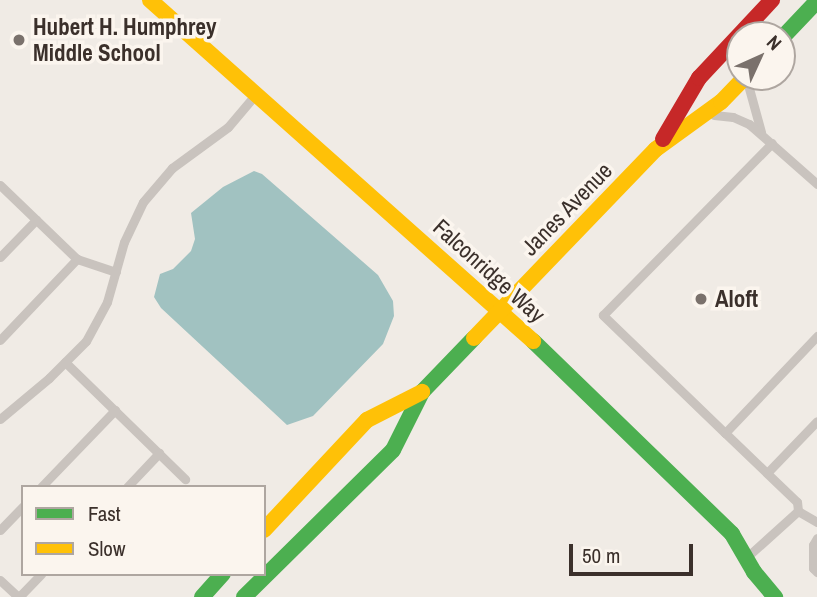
<!DOCTYPE html>
<style>
body{margin:0}
#map{position:relative;width:817px;height:597px;overflow:hidden;background:#f0ebe5;font-family:"Archivo Narrow",sans-serif}
div>[style]{position:absolute}
.water>*{inset:0;background:#a1c2c1}
.lane>*{height:9px;margin:-4.5px;padding:0 4.5px;transform-origin:4.5px;border-radius:4.5px;background:#c9c3be}
.fast>*{height:16px;margin:-8px;padding:0 8px;transform-origin:8px;border-radius:8px;background:#4caf50}
.slow>*{height:16px;margin:-8px;padding:0 8px;transform-origin:8px;border-radius:8px;background:#ffc107}
.jam>*{height:16px;margin:-8px;padding:0 8px;transform-origin:8px;border-radius:8px;background:#c62828}
.dots>*{width:19px;height:19px;translate:-50% -50%;box-sizing:border-box;border:4px solid #fbf5ee;border-radius:50%}
span{translate:-50% -50%;white-space:nowrap;text-align:center;line-height:1.15;-webkit-text-stroke:7px #fbf5ee;paint-order:stroke}
.poi-label{font-size:23px;color:#3b302b;font-weight:700}
.left{translate:0 -50%;text-align:left}
.street-label{font-size:23px;color:#3b302b}
.legend{position:absolute;left:21px;top:485px;width:245px;height:91px;box-sizing:border-box;background:#fbf5ee;border:2px solid #aea6a0;margin:0;padding:9px 12px;list-style:none;font-size:21px;color:#3b302b}
.legend li{display:flex;align-items:center;gap:14px;height:35px}
.legend b{width:35px;border:2px solid #aea6a0}
.north{position:absolute;left:726px;top:21px;width:70px;height:70px;box-sizing:border-box;background:#fbf5ee;border:2px solid #aea6a0;border-radius:50%;rotate:45deg;font-size:19px;font-weight:700;line-height:28px;text-align:center;color:#3b302b}
.north::after{content:'';display:block;margin:auto;width:24px;height:32px;background:#7a716c;clip-path:polygon(50% 0,100% 100%,50% 72%,0 100%)}
.scale{position:absolute;left:569px;top:544px;width:124px;height:32px;box-sizing:border-box;border:4px solid #3b302b;border-top:0;padding-left:9px;font-size:21px;line-height:24px;white-space:nowrap;color:#3b302b;-webkit-text-stroke:5px #fbf5ee;paint-order:stroke}
</style>
<div id="map">
<div class="water">
<div style="clip-path:polygon(254px 171px,262px 174px,378px 275px,393px 301px,394px 316px,383px 344px,313px 416px,287px 425px,161px 308px,154px 297px,160px 274px,173px 269px,191px 251px,195px 239px,191px 213px,223px 187px)"></div>
</div>
<div class="lane">
<div style="left:747px;top:81px;width:53px;rotate:74.6deg"></div>
<div style="left:714px;top:115px;width:19px;rotate:6deg"></div>
<div style="left:733px;top:117px;width:17px;rotate:24deg"></div>
<div style="left:749px;top:124px;width:91px;rotate:41.4deg"></div>
<div style="left:0;top:185px;width:107px;rotate:43.9deg"></div>
<div style="left:77px;top:259px;width:41px;rotate:18.4deg"></div>
<div style="left:0;top:257px;width:52px;rotate:-45.8deg"></div>
<div style="left:0;top:340px;width:112px;rotate:-46.5deg"></div>
<div style="left:65px;top:362px;width:168px;rotate:44.3deg"></div>
<div style="left:0;top:419px;width:64px;rotate:-39.9deg"></div>
<div style="left:49px;top:378px;width:52px;rotate:-45deg"></div>
<div style="left:86px;top:341px;width:44px;rotate:-61.7deg"></div>
<div style="left:107px;top:302px;width:62px;rotate:-74.2deg"></div>
<div style="left:124px;top:242px;width:44px;rotate:-64.6deg"></div>
<div style="left:143px;top:202px;width:45px;rotate:-49.5deg"></div>
<div style="left:172px;top:168px;width:69px;rotate:-36.2deg"></div>
<div style="left:228px;top:127px;width:42px;rotate:-49.8deg"></div>
<div style="left:725px;top:433px;width:170px;rotate:-136deg"></div>
<div style="left:603px;top:315px;width:241px;rotate:-45.5deg"></div>
<div style="left:767px;top:473px;width:72px;rotate:-46.1deg"></div>
<div style="left:41px;top:487px;width:107px;rotate:-46.1deg"></div>
<div style="left:127px;top:487px;width:47px;rotate:-46.7deg"></div>
<div style="left:798px;top:511px;width:22px;rotate:30deg"></div>
<div style="left:0;top:530px;width:33px;rotate:-46deg"></div>
<div style="left:817px;top:538px;width:8px;rotate:120deg"></div>
<div style="left:813px;top:545px;width:23px;rotate:90deg"></div>
<div style="left:813px;top:568px;width:6px;rotate:45deg"></div>
<div style="left:748px;top:556px;width:67px;rotate:-42deg"></div>
<div style="left:798px;top:511px;width:9px;rotate:-96deg"></div>
<div style="left:797px;top:502px;width:100px;rotate:-136.2deg"></div>
<div style="left:725px;top:433px;width:134px;rotate:-46.5deg"></div>
<div style="left:0;top:580px;width:25px;rotate:43deg"></div>
<div style="left:19px;top:597px;width:32px;rotate:-46deg"></div>
</div>
<div class="fast">
<div style="left:782px;top:38px;width:51px;rotate:-46.6deg"></div>
<div style="left:533px;top:341px;width:277px;rotate:44.1deg"></div>
<div style="left:732px;top:534px;width:44px;rotate:59.9deg"></div>
<div style="left:754px;top:572px;width:33px;rotate:50deg"></div>
<div style="left:202px;top:597px;width:31px;rotate:-48deg"></div>
<div style="left:244px;top:597px;width:209px;rotate:-44.6deg"></div>
<div style="left:393px;top:450px;width:65px;rotate:-63.4deg"></div>
<div style="left:422px;top:392px;width:75px;rotate:-46.1deg"></div>
</div>
<div class="slow">
<div style="left:150px;top:0;width:513px;rotate:41.68deg"></div>
<div style="left:474px;top:338px;width:262px;rotate:-46.1deg"></div>
<div style="left:656px;top:149px;width:80px;rotate:-35.9deg"></div>
<div style="left:721px;top:102px;width:35px;rotate:-46deg"></div>
<div style="left:264px;top:530px;width:151px;rotate:-46.9deg"></div>
<div style="left:367px;top:420px;width:62px;rotate:-27deg"></div>
</div>
<div class="jam">
<div style="left:663px;top:139px;width:71px;rotate:-59.5deg"></div>
<div style="left:699px;top:78px;width:107px;rotate:-46.9deg"></div>
</div>
<div class="dots">
<div style="left:19px;top:40px;background:#7a716c"></div>
<div style="left:701px;top:299px;background:#7a716c"></div>
</div>
<div class="poi-label">
<span class="left" style="left:33px;top:40px">Hubert H. Humphrey<br>Middle School</span>
<span class="left" style="left:715px;top:299px">Aloft</span>
</div>
<div class="street-label">
<span style="left:567px;top:209px;rotate:-46deg">Janes Avenue</span>
<span style="left:489px;top:271px;rotate:42deg">Falconridge Way</span>
</div>
<ul class="legend">
<li><b style="height:9px;background:#4caf50"></b>Fast</li>
<li><b style="height:9px;background:#ffc107"></b>Slow</li>
</ul>
<div class="north">N</div>
<div class="scale">50 m</div>
</div>
